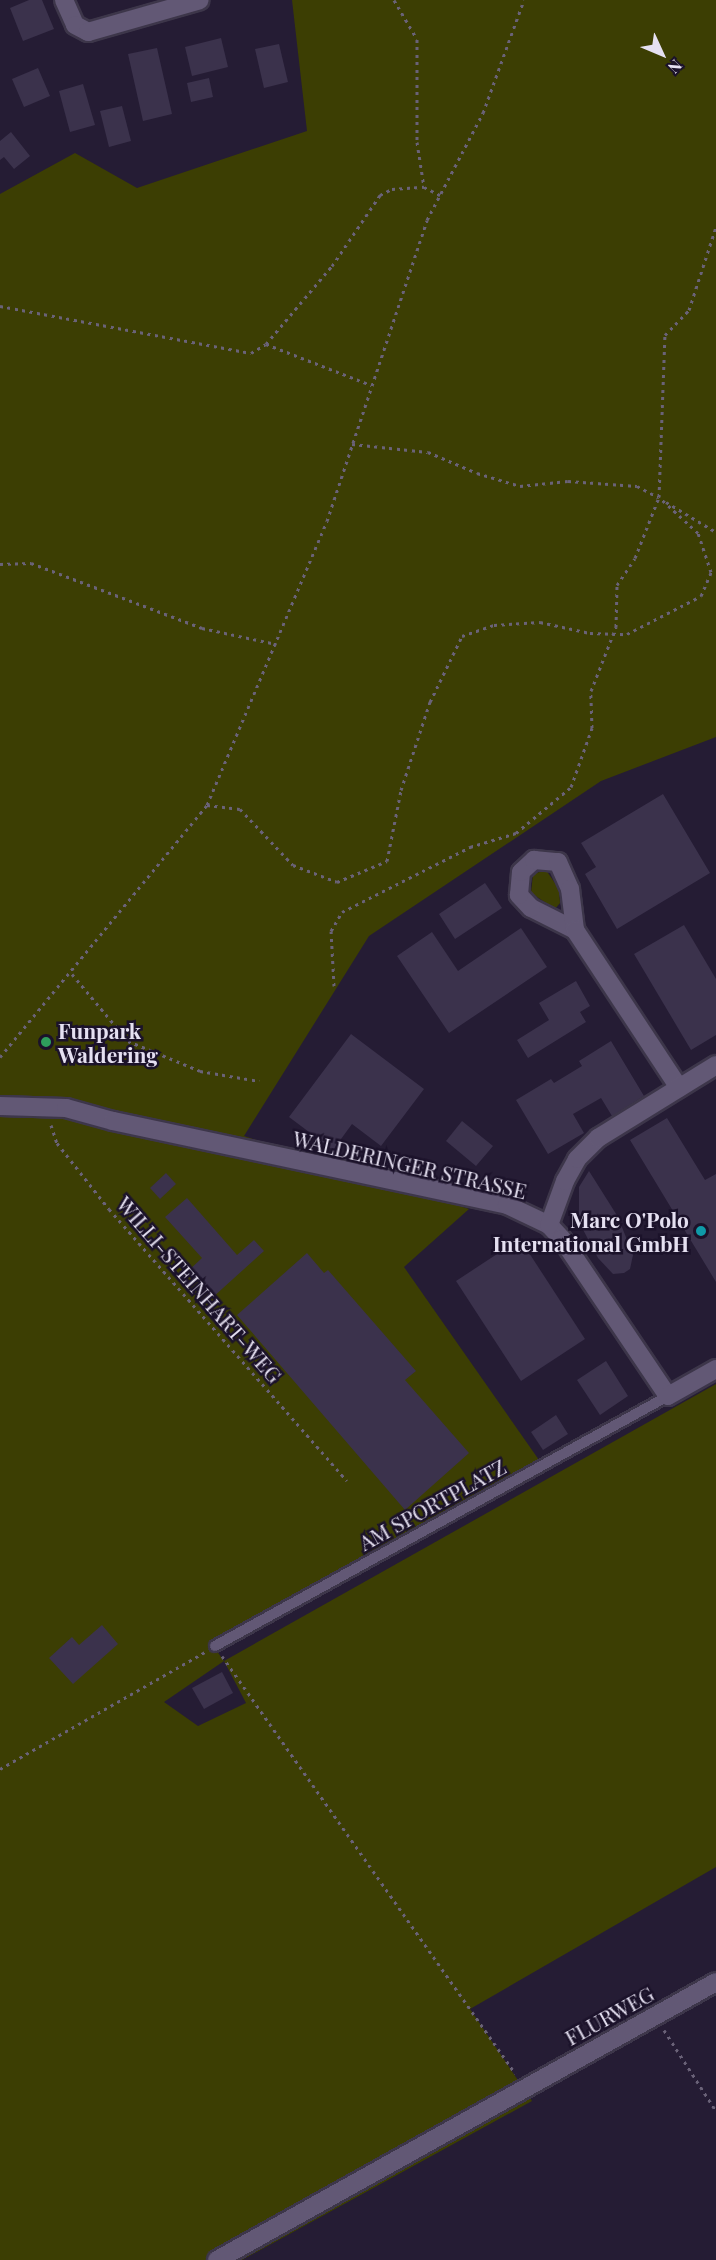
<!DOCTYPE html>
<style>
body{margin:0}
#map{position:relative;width:716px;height:2260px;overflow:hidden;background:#251c34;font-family:"Playfair Display",serif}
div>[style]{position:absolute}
.green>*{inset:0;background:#3c3e03}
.building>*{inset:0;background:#3b324c}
.path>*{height:3px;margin-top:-1.5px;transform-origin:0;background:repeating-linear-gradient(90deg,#6a6278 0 3px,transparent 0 7.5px)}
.roads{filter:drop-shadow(2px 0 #3d364a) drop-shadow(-2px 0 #3d364a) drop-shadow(0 2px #3d364a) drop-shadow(0 -2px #3d364a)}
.service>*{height:10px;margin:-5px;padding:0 5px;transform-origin:5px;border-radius:5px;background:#625875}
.minor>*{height:18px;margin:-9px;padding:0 9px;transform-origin:9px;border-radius:9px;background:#625875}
.dots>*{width:16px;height:16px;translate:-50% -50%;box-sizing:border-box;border:3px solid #1b122a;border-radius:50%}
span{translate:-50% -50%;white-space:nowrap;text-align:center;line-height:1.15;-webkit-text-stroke:5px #1b122a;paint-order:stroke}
.poi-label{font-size:21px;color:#e5e0f1;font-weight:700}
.left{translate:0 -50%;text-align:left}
.right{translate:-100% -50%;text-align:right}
.street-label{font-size:21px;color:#e5e0f1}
.north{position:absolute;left:632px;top:24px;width:60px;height:60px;-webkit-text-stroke:4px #1b122a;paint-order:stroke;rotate:134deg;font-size:16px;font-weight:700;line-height:24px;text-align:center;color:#e5e0f1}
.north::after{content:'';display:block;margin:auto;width:21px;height:27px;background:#e5e0f1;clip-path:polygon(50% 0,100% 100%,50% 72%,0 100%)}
</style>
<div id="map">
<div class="green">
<div style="clip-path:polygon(evenodd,292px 0,716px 0,716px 737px,601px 781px,369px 936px,244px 1136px,469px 1209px,404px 1267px,539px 1460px,211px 1643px,224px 1661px,716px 1384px,716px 1867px,470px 2009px,532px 2101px,242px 2260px,0 2260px,0 194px,75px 153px,137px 188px,307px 131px,292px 0,224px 1661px,246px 1703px,198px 1726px,164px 1702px,224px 1661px)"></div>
<div style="clip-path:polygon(546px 870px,559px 889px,560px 903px,555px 909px,531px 893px,533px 874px)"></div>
</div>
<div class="building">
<div style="clip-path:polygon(29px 0,42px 0,54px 29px,23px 41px,10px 8px)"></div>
<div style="clip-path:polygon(221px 38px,228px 67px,192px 76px,185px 47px)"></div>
<div style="clip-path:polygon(279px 44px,288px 82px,264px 88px,255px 49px)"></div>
<div style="clip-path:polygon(157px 48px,172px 114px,143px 121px,128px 54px)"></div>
<div style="clip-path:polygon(38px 68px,50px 96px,24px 107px,12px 79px)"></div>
<div style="clip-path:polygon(209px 78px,213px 97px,191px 102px,187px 83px)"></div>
<div style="clip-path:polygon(83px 84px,95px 125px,70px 132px,59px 91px)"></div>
<div style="clip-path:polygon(122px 106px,131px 141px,109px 147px,100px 111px)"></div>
<div style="clip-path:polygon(11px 132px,30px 156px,14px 169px,4px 157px,0 160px,0 141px)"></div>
<div style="clip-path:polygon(663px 794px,710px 873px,617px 929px,585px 874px,596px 867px,581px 843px)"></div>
<div style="clip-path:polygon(485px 883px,502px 908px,455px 939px,439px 914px)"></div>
<div style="clip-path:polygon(684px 925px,716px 979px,716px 1035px,691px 1050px,634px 954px)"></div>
<div style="clip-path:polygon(521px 928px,547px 967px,449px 1033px,397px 956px,432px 932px,458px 971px)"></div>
<div style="clip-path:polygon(576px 981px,590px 1006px,580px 1012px,586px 1022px,528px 1058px,517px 1040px,549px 1020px,539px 1003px)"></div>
<div style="clip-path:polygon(351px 1034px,424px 1089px,381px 1146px,352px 1124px,333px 1150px,289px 1117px)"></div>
<div style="clip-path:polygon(611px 1041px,644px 1096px,612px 1116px,601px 1098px,573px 1114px,584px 1133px,548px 1154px,516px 1100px,551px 1079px,554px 1083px,582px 1066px,579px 1061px)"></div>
<div style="clip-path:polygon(667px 1118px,705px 1180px,716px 1174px,716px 1282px,630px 1140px)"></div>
<div style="clip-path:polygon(462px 1121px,493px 1146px,476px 1166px,446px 1141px)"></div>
<div style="clip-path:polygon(589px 1171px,618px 1217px,633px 1255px,630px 1269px,624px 1273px,613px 1274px,598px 1258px,579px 1222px,579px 1187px)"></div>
<div style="clip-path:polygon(166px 1173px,176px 1184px,160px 1199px,150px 1188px)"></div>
<div style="clip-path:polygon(187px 1198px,237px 1255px,254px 1240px,264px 1251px,212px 1298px,188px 1271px,202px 1258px,165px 1217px)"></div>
<div style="clip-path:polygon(520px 1239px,585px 1339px,521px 1381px,456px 1281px)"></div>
<div style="clip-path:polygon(307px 1253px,324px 1273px,328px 1270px,416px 1371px,405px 1380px,469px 1453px,405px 1510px,237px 1315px)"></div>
<div style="clip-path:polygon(606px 1361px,628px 1396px,600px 1415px,577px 1380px)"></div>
<div style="clip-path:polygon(556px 1415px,568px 1434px,543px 1450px,531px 1432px)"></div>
<div style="clip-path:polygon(102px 1625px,118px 1644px,73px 1684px,49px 1658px,72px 1637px,79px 1645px)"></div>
<div style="clip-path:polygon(222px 1672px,233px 1693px,204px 1709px,192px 1688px)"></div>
</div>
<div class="path">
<div style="left:394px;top:0;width:45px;rotate:59.5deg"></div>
<div style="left:417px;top:39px;width:103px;rotate:90deg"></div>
<div style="left:417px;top:142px;width:46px;rotate:81.2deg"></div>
<div style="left:0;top:306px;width:255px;rotate:10.6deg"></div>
<div style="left:251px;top:353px;width:17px;rotate:-31deg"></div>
<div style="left:266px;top:344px;width:102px;rotate:-49.8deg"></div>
<div style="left:332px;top:266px;width:86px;rotate:-55.9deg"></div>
<div style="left:380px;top:195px;width:13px;rotate:-27deg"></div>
<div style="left:392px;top:189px;width:32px;rotate:-4deg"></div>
<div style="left:424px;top:187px;width:18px;rotate:27deg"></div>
<div style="left:266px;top:344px;width:113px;rotate:21.3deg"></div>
<div style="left:352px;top:444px;width:76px;rotate:6deg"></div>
<div style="left:428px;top:452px;width:53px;rotate:23.2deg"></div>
<div style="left:477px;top:473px;width:45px;rotate:16.8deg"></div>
<div style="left:520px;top:486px;width:48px;rotate:-5.9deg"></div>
<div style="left:568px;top:481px;width:69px;rotate:4.1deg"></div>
<div style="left:637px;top:486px;width:24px;rotate:28deg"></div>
<div style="left:666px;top:502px;width:58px;rotate:31deg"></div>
<div style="left:0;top:564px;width:31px;rotate:-2deg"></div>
<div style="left:31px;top:563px;width:183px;rotate:20.8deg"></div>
<div style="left:202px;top:628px;width:76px;rotate:12.2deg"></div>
<div style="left:207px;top:805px;width:33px;rotate:7deg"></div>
<div style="left:240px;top:809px;width:77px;rotate:46.6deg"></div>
<div style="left:293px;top:865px;width:47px;rotate:21.1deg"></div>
<div style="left:337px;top:882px;width:54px;rotate:-22.8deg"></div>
<div style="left:387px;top:861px;width:72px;rotate:-78.8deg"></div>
<div style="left:401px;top:790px;width:93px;rotate:-71.8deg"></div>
<div style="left:430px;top:702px;width:73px;rotate:-64.1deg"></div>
<div style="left:462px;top:636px;width:34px;rotate:-19deg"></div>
<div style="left:494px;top:625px;width:46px;rotate:-3.7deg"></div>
<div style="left:540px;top:622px;width:51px;rotate:12.4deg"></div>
<div style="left:590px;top:633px;width:37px;rotate:2deg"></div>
<div style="left:627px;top:634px;width:83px;rotate:-27.2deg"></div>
<div style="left:701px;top:596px;width:26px;rotate:-67deg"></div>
<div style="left:711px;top:572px;width:41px;rotate:-108.4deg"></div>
<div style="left:698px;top:533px;width:53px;rotate:-137.3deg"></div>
<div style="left:72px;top:974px;width:87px;rotate:50.1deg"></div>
<div style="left:128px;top:1041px;width:78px;rotate:22.6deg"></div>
<div style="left:200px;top:1071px;width:60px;rotate:9.6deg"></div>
<div style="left:334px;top:986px;width:55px;rotate:-93.1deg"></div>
<div style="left:331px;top:931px;width:22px;rotate:-60deg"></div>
<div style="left:342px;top:912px;width:144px;rotate:-26.9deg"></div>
<div style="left:470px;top:847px;width:48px;rotate:-16.9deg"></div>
<div style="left:516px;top:833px;width:72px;rotate:-39.9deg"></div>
<div style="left:571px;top:787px;width:63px;rotate:-70.4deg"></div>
<div style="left:592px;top:728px;width:37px;rotate:-92deg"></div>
<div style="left:591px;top:691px;width:69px;rotate:-68.7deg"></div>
<div style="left:616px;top:627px;width:42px;rotate:-88.6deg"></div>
<div style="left:617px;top:585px;width:32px;rotate:-56deg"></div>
<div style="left:635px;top:558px;width:66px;rotate:-68.5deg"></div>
<div style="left:659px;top:497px;width:162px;rotate:-87.9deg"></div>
<div style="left:665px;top:335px;width:35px;rotate:-46deg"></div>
<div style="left:689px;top:310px;width:87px;rotate:-72deg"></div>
<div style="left:0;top:1057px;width:326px;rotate:-50.6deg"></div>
<div style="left:207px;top:805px;width:308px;rotate:-67.1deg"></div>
<div style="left:327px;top:521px;width:317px;rotate:-71.6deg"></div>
<div style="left:427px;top:220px;width:121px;rotate:-62.4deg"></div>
<div style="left:483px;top:113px;width:120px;rotate:-70.1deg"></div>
<div style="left:51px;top:1125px;width:19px;rotate:72deg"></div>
<div style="left:57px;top:1143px;width:84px;rotate:51.8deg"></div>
<div style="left:109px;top:1209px;width:361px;rotate:48.8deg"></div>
<div style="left:222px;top:1656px;width:510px;rotate:54.91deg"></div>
<div style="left:0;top:1769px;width:236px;rotate:-29.7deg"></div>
<div style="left:664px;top:2030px;width:96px;rotate:57.3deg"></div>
</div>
<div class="roads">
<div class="service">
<div style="left:215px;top:1646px;width:517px;rotate:-28.89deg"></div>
</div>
<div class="minor">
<div style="left:64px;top:0;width:27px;rotate:66deg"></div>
<div style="left:75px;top:25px;width:15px;rotate:28deg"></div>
<div style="left:88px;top:32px;width:116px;rotate:-15.9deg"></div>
<div style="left:575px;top:930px;width:49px;rotate:-153.4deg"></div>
<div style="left:531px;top:908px;width:18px;rotate:-133deg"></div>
<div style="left:519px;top:895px;width:23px;rotate:-85deg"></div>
<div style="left:521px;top:872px;width:18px;rotate:-43deg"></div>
<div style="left:534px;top:860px;width:24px;rotate:5deg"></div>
<div style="left:558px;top:862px;width:30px;rotate:66deg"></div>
<div style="left:570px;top:889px;width:41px;rotate:83deg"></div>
<div style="left:575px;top:930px;width:189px;rotate:56.6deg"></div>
<div style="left:0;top:1106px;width:66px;rotate:1.7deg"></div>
<div style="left:66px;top:1108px;width:49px;rotate:15.5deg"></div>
<div style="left:113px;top:1121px;width:403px;rotate:12deg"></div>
<div style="left:507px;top:1205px;width:47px;rotate:25.5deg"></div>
<div style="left:549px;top:1225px;width:19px;rotate:47deg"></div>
<div style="left:562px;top:1239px;width:189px;rotate:56deg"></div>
<div style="left:668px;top:1396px;width:55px;rotate:-29.4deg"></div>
<div style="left:549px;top:1225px;width:47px;rotate:-70deg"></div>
<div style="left:565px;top:1181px;width:25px;rotate:-61deg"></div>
<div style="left:577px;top:1159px;width:30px;rotate:-45deg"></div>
<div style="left:598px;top:1138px;width:139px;rotate:-31.7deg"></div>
<div style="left:217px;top:2260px;width:571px;rotate:-29.12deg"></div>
</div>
</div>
<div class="dots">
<div style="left:46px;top:1042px;background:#2e9e5b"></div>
<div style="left:701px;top:1231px;background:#0f9aa8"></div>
</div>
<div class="poi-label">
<span class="left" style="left:58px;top:1042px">Funpark<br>Waldering</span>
<span class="right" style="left:689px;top:1231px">Marc O'Polo<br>International GmbH</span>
</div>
<div class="street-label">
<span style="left:410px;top:1164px;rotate:13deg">WALDERINGER STRASSE</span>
<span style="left:200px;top:1289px;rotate:49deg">WILLI-STEINHART-WEG</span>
<span style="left:432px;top:1504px;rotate:-29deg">AM SPORTPLATZ</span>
<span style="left:609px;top:2015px;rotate:-29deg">FLURWEG</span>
</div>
<div class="north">N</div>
</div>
